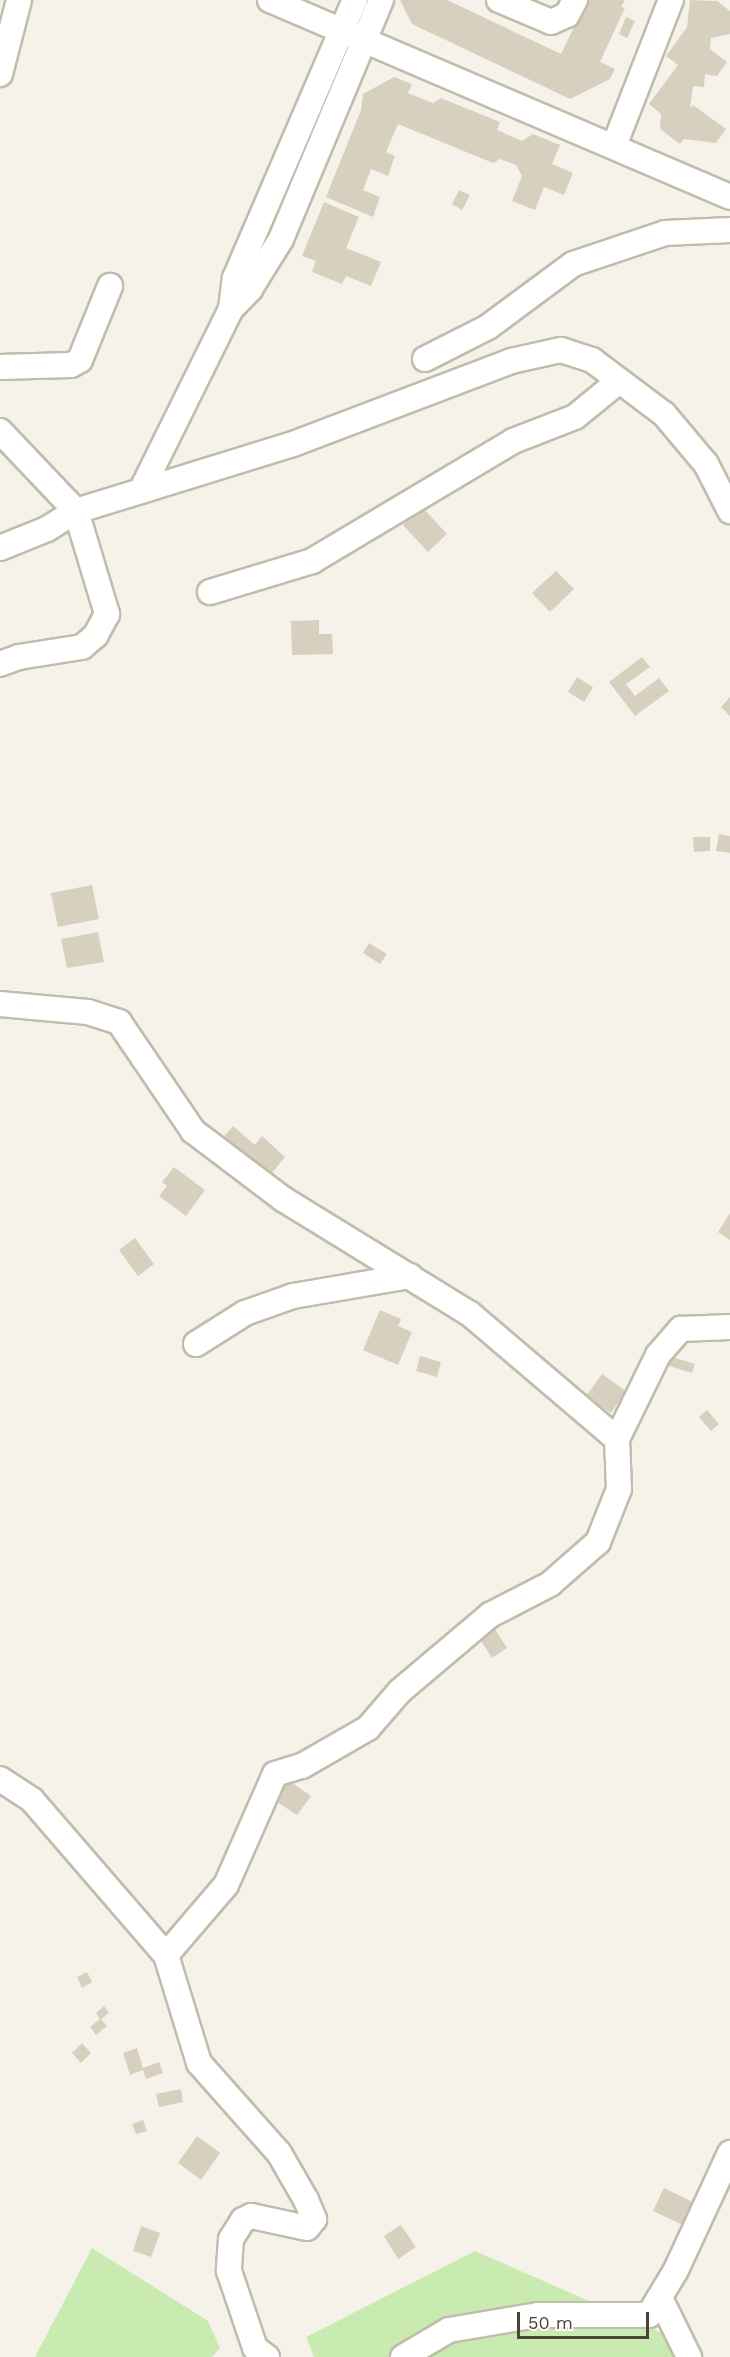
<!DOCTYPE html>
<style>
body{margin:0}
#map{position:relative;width:730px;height:2357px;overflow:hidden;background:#f5f3e9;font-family:"Work Sans",sans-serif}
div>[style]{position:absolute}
.green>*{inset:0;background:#c9eab1}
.building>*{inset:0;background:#d7d0be}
.roads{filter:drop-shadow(2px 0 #c1bcab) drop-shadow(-2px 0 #c1bcab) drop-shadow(0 2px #c1bcab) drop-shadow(0 -2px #c1bcab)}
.minor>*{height:24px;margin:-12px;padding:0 12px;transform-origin:12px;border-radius:12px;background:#fff}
span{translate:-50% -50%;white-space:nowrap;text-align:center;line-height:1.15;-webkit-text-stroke:6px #fff;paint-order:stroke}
.scale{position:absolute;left:517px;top:2312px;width:132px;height:27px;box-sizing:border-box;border:3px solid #494437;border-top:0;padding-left:8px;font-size:18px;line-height:21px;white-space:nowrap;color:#494437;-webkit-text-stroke:4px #fff;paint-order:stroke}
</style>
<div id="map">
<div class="green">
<div style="clip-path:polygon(92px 2248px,208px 2321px,220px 2348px,212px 2357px,35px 2357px)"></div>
<div style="clip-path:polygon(475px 2251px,667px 2335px,679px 2357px,314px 2357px,306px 2337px)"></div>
</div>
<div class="building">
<div style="clip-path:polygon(400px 0,447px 0,561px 54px,587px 0,625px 0,621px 7px,625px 8px,600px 62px,615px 69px,610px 79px,570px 99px,412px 24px)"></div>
<div style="clip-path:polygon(690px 0,717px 1px,730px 11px,730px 34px,711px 38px,710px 49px,727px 62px,717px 76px,705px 74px,704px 87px,693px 86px,690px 108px,693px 105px,726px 129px,716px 143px,684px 139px,680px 144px,660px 129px,661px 114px,649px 104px,678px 65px,666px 56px,687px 27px)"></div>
<div style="clip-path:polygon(626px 17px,635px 21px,627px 38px,619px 34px)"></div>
<div style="clip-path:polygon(394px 77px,412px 84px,408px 93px,433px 103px,441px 98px,500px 122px,497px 130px,522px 141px,533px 134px,560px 145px,552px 164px,573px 173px,564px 195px,544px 187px,535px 210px,512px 201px,522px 176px,516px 165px,500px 159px,493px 163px,398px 124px,386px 152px,395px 156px,388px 176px,371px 169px,363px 190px,380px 197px,373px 217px,326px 197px,361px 110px,363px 94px)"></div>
<div style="clip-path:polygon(459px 190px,470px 195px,462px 210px,452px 204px)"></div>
<div style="clip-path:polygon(324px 202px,359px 217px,346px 248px,381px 262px,371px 286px,346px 276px,342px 284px,312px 272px,316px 261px,302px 256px)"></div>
<div style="clip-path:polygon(422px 507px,447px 534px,428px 552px,403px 525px)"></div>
<div style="clip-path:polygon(556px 571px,574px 589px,550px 612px,532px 593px)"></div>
<div style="clip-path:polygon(319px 620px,319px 634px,332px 634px,333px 654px,292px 655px,291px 621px)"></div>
<div style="clip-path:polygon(642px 657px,650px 667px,626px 684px,635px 696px,659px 678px,669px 691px,635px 716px,609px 682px)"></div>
<div style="clip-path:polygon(577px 677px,593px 687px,584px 702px,568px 692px)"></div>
<div style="clip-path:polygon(730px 697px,730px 716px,721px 707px)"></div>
<div style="clip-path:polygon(719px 834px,730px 836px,730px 853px,716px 851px)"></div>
<div style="clip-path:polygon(693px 837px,710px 837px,710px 851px,694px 852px)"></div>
<div style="clip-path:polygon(92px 885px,99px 919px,58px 927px,51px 893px)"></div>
<div style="clip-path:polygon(98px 932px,104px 962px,67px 968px,61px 939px)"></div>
<div style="clip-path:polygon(369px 943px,387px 954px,380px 964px,363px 953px)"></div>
<div style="clip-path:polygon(233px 1126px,255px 1145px,262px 1136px,285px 1157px,265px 1181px,219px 1142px)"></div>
<div style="clip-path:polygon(174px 1167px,205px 1190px,186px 1216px,159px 1196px,167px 1186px,162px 1182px)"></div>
<div style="clip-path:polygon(730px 1213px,730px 1240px,718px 1232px)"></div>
<div style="clip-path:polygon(135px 1238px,154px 1264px,138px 1276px,119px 1250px)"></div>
<div style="clip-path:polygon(380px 1310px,401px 1319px,398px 1326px,412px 1332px,398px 1365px,363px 1350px)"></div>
<div style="clip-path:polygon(666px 1355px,695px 1364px,692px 1373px,663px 1364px)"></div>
<div style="clip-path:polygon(420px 1356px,441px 1362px,437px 1377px,416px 1371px)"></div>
<div style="clip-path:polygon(602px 1374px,626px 1391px,611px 1413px,586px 1396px)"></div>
<div style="clip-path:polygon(707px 1410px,719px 1424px,711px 1431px,699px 1417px)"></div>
<div style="clip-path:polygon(495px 1629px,507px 1648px,492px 1658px,480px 1639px)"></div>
<div style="clip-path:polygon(285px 1778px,311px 1796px,297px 1815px,271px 1798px)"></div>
<div style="clip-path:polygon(87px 1972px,92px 1982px,82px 1988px,77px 1977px)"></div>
<div style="clip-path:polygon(104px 2006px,109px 2013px,101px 2019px,107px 2026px,96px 2035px,90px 2027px,100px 2019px,96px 2013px)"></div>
<div style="clip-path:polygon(82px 2043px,91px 2053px,81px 2063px,72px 2053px)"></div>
<div style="clip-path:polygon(137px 2048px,143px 2068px,159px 2062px,163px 2073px,146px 2079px,143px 2070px,130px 2075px,123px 2053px)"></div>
<div style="clip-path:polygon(181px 2089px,183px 2102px,159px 2107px,156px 2094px)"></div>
<div style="clip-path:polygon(143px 2120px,147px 2131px,136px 2134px,132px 2124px)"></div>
<div style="clip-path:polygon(197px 2136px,220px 2153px,201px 2180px,178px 2163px)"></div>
<div style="clip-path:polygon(664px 2188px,695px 2203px,685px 2226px,653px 2211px)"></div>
<div style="clip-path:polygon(401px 2225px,416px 2247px,398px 2259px,384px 2236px)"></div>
<div style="clip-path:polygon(141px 2226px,160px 2233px,151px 2257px,133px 2251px)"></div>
</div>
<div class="roads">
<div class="minor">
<div style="left:270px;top:0;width:500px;rotate:23.18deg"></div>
<div style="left:499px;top:0;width:56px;rotate:22.9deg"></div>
<div style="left:551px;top:22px;width:17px;rotate:-24deg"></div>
<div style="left:567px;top:15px;width:17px;rotate:-62deg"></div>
<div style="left:0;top:74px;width:76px;rotate:-75.6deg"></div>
<div style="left:614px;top:146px;width:157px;rotate:-68.7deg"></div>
<div style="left:231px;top:309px;width:31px;rotate:-83deg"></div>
<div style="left:235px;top:278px;width:303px;rotate:-66.7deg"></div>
<div style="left:425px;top:359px;width:71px;rotate:-26.9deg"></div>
<div style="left:488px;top:327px;width:106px;rotate:-36.5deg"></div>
<div style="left:573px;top:264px;width:97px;rotate:-18.6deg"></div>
<div style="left:665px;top:233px;width:65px;rotate:-2.6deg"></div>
<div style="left:0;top:367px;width:71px;rotate:-1.6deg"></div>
<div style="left:71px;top:365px;width:10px;rotate:-29deg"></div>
<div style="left:80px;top:360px;width:80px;rotate:-67.9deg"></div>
<div style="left:0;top:431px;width:110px;rotate:46.5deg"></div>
<div style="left:76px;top:511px;width:108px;rotate:73.2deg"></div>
<div style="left:107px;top:614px;width:24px;rotate:118deg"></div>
<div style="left:96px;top:635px;width:18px;rotate:139deg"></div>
<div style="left:82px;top:647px;width:64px;rotate:171deg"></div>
<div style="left:19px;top:657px;width:20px;rotate:160deg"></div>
<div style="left:141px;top:491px;width:159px;rotate:-17.2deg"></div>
<div style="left:293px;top:444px;width:233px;rotate:-20.8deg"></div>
<div style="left:511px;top:361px;width:51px;rotate:-12.4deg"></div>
<div style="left:561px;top:350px;width:33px;rotate:18deg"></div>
<div style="left:592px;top:360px;width:90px;rotate:36.9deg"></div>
<div style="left:664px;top:414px;width:65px;rotate:50deg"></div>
<div style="left:706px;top:464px;width:53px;rotate:62.9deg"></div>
<div style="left:0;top:548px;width:51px;rotate:-22deg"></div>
<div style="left:47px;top:529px;width:34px;rotate:-32deg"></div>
<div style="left:76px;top:511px;width:68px;rotate:-17.1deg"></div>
<div style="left:141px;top:491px;width:203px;rotate:-63.7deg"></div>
<div style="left:231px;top:309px;width:28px;rotate:-46deg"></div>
<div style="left:250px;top:289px;width:59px;rotate:-58.2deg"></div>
<div style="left:281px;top:239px;width:259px;rotate:-67.3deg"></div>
<div style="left:210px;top:592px;width:107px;rotate:-16.9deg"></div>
<div style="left:312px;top:561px;width:234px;rotate:-30.8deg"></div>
<div style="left:513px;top:441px;width:66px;rotate:-21.2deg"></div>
<div style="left:575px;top:417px;width:57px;rotate:-39.3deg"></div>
<div style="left:0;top:1004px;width:88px;rotate:5.2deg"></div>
<div style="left:88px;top:1012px;width:33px;rotate:18deg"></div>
<div style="left:119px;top:1022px;width:132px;rotate:55.8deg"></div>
<div style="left:193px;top:1131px;width:113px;rotate:37.1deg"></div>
<div style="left:283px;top:1199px;width:220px;rotate:31.6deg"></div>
<div style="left:470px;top:1314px;width:193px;rotate:40.4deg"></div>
<div style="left:196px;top:1344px;width:58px;rotate:-32.3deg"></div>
<div style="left:245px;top:1313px;width:51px;rotate:-19.5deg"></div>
<div style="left:293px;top:1296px;width:119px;rotate:-9.7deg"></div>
<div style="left:0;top:1779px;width:38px;rotate:33deg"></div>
<div style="left:32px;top:1800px;width:205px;rotate:49.2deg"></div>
<div style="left:166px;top:1955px;width:113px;rotate:73deg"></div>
<div style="left:199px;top:2063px;width:120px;rotate:48.4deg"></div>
<div style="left:279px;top:2153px;width:54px;rotate:60.1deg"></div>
<div style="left:306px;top:2200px;width:21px;rotate:67deg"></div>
<div style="left:314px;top:2219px;width:11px;rotate:128deg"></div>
<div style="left:307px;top:2228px;width:57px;rotate:-167.9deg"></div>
<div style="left:251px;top:2216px;width:9px;rotate:153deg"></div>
<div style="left:243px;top:2220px;width:22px;rotate:122deg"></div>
<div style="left:231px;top:2239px;width:32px;rotate:94deg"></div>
<div style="left:229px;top:2271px;width:81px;rotate:71.3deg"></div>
<div style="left:255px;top:2348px;width:15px;rotate:37deg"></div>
<div style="left:166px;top:1955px;width:92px;rotate:-49.4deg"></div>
<div style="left:226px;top:1885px;width:121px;rotate:-66.2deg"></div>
<div style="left:275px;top:1774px;width:28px;rotate:-17deg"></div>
<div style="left:302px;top:1766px;width:76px;rotate:-29.9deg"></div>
<div style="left:368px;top:1728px;width:49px;rotate:-49.1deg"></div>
<div style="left:400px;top:1691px;width:118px;rotate:-40.2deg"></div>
<div style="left:490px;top:1615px;width:68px;rotate:-27.3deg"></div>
<div style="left:550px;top:1584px;width:64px;rotate:-41.2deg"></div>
<div style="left:598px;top:1542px;width:57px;rotate:-68.4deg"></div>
<div style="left:619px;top:1489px;width:50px;rotate:-92.3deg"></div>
<div style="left:617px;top:1439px;width:93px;rotate:-64deg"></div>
<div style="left:658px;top:1355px;width:35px;rotate:-49deg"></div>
<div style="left:681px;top:1329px;width:49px;rotate:-2.3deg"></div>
<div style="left:661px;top:2300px;width:64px;rotate:63.8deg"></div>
<div style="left:403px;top:2357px;width:53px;rotate:-30.4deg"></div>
<div style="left:449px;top:2330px;width:90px;rotate:-9.6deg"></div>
<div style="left:538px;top:2315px;width:111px"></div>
<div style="left:649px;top:2315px;width:52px;rotate:-59deg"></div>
<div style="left:676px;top:2270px;width:129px;rotate:-65.2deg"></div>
</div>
</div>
<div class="scale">50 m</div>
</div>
